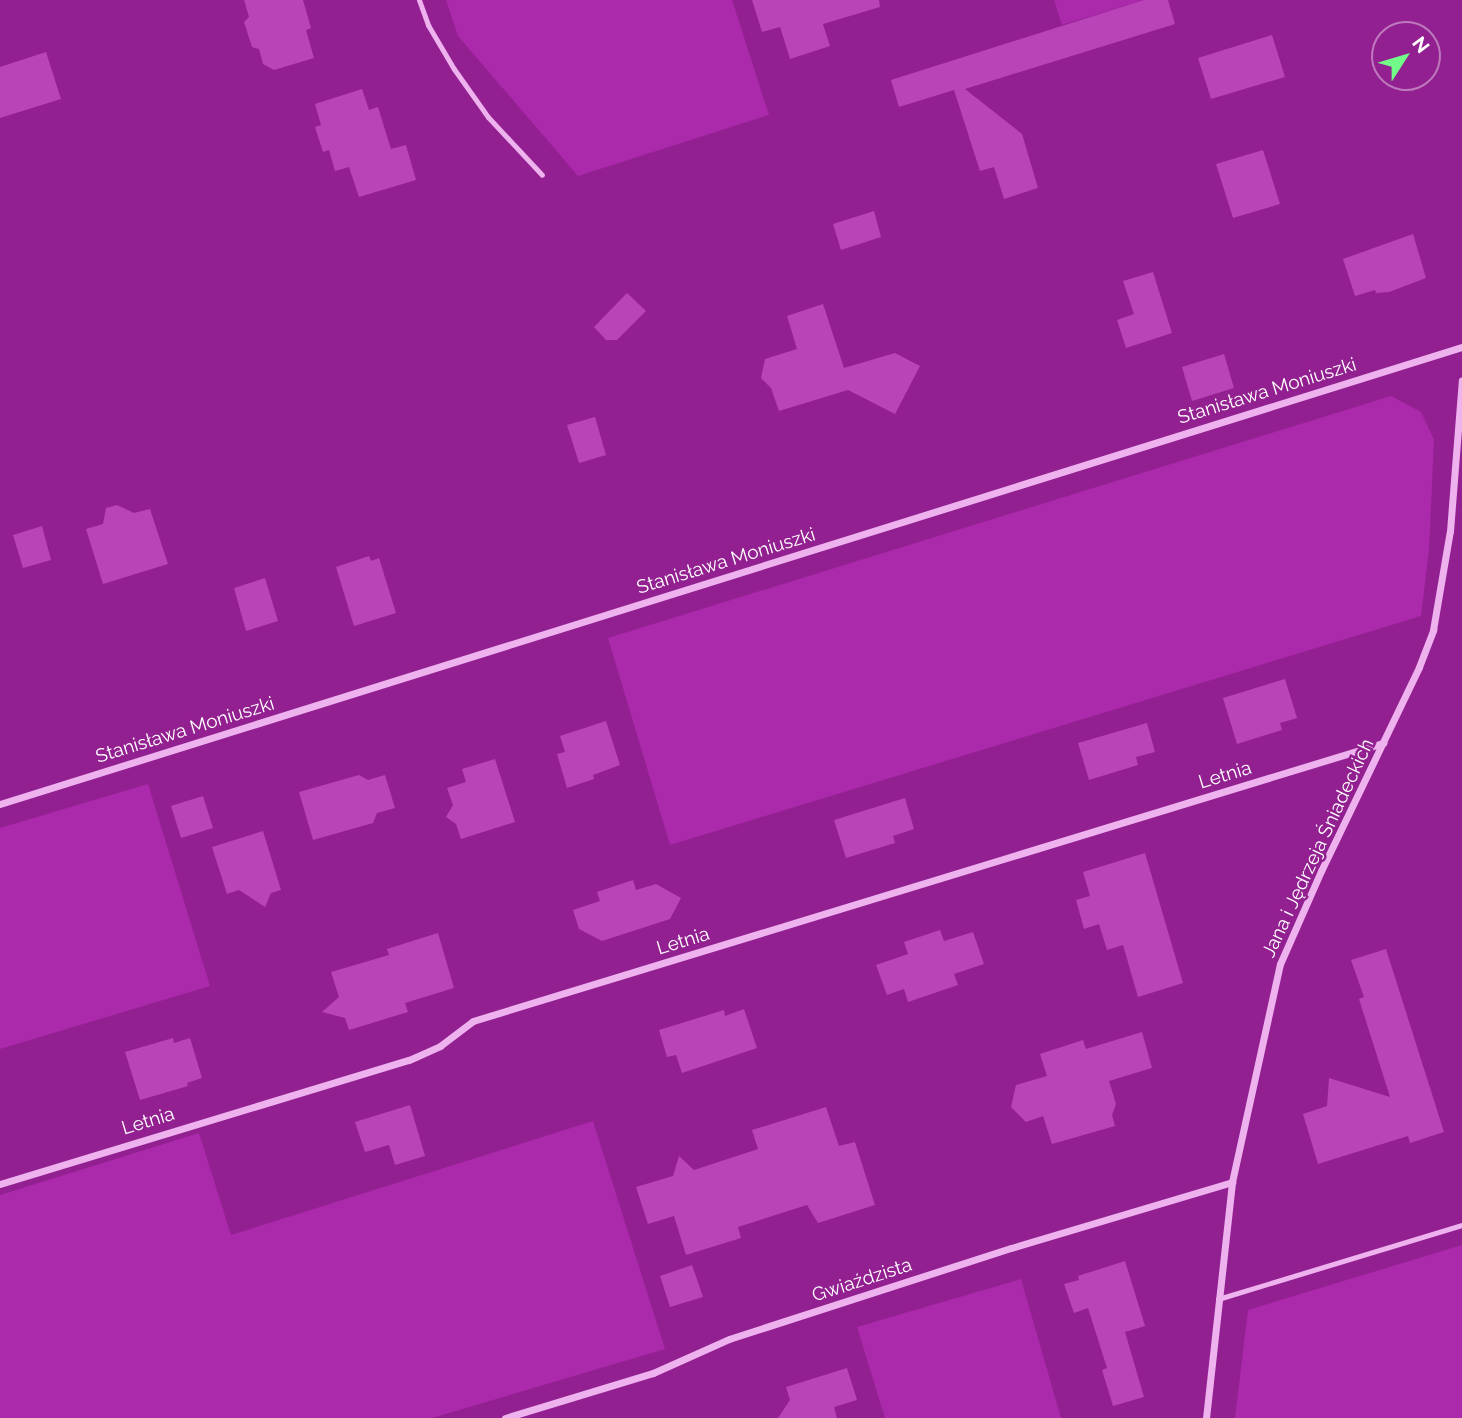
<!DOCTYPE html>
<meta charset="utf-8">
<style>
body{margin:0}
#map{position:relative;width:1462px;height:1418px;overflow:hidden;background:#932091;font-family:Raleway,sans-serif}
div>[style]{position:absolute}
.green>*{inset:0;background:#ab29ab}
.building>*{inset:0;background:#b844b8}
.lane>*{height:5px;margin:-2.5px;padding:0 2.5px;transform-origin:2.5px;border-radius:2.5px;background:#eeb2ee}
.street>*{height:7px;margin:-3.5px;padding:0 3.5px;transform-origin:3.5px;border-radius:3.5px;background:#eeb2ee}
span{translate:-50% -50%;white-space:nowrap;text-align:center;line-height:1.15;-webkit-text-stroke:5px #932091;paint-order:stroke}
.street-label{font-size:19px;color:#fff}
.north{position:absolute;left:1371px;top:21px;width:70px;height:70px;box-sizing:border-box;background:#932091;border:2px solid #be79bd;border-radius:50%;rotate:53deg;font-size:19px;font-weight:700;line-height:28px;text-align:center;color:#fff}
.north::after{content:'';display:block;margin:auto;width:24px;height:32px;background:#73fb89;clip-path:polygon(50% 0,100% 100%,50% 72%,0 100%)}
</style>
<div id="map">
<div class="green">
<div style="clip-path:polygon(446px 0,732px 0,769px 115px,578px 176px,458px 36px)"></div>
<div style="clip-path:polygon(1054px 0,1144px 0,1062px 25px)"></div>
<div style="clip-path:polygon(1391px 396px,1421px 412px,1434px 440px,1429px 549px,1421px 616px,670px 845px,608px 638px)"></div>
<div style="clip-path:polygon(148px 784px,210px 986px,0 1049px,0 828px)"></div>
<div style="clip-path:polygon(593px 1121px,665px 1349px,432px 1418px,0 1418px,0 1195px,199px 1133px,231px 1235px)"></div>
<div style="clip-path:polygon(1462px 1245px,1462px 1418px,1235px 1418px,1248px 1310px)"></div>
<div style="clip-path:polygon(1021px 1279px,1061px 1418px,885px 1418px,857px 1327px)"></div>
</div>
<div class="building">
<div style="clip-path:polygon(244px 0,303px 0,311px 28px,306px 30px,314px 58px,274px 70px,263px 64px,259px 49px,252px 47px,244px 22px,249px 17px)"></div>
<div style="clip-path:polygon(752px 0,879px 0,880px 7px,823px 24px,830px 46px,790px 59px,780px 27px,762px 32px)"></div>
<div style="clip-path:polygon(1144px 0,1168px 0,1175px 24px,965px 89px,1022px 134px,1038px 188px,1004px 199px,994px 167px,980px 171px,954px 90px,899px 107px,891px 80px)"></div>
<div style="clip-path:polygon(1272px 35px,1285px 77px,1211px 99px,1198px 58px)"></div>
<div style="clip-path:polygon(46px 52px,61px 99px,0 118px,0 67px)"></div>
<div style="clip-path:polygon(362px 89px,369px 110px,378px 107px,391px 149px,406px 145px,416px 180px,359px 197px,349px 167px,335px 171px,329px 150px,323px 152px,315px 127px,321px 125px,315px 104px)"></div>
<div style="clip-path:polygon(1263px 150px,1280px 204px,1233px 218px,1216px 164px)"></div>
<div style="clip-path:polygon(874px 211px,881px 237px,841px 250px,833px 224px)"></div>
<div style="clip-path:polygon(1413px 234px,1426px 278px,1389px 292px,1376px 293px,1375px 290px,1355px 296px,1343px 259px)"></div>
<div style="clip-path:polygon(1153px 272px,1172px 333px,1126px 348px,1117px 320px,1134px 314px,1123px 281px)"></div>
<div style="clip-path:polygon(627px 293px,646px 311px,617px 340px,606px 340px,594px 327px)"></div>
<div style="clip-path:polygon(823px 304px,844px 368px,895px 353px,920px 366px,895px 414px,848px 390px,779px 411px,771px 388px,761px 378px,765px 359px,797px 349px,787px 316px)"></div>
<div style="clip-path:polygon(1224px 354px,1234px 388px,1192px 401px,1182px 367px)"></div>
<div style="clip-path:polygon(595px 417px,606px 455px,579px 463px,567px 425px)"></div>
<div style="clip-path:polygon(117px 505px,134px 513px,150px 509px,168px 564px,103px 584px,86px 529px,103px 524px,106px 508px)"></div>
<div style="clip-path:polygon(42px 526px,51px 560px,23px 568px,13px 535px)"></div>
<div style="clip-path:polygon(369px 556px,371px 561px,379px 558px,396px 613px,354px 626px,336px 567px)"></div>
<div style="clip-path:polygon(265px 578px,278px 621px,246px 631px,234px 588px)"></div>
<div style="clip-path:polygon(1285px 679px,1297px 718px,1280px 723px,1282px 730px,1237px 744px,1223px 698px)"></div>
<div style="clip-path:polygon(606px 721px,620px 765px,593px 775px,594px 779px,567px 788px,557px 754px,565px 752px,560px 736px)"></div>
<div style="clip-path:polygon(1147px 723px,1155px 752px,1136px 757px,1138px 765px,1089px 780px,1078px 743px)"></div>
<div style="clip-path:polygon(495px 759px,515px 822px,461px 839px,456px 824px,446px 817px,453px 805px,447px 788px,466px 782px,462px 769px)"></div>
<div style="clip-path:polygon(359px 775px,368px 780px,385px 775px,395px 808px,377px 813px,373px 823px,313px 840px,299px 792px)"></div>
<div style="clip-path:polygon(203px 796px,213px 828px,181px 838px,171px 806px)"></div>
<div style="clip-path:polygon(905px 798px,914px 829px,893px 836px,895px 843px,846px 858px,834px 820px)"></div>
<div style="clip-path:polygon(263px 831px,281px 890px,271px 893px,265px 907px,239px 890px,227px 894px,212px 847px)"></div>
<div style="clip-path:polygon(1145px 853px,1183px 983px,1138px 997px,1123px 945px,1107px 950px,1099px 924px,1084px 929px,1076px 900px,1090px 896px,1083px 872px)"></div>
<div style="clip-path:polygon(633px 880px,636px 890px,656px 884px,681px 898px,670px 919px,602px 941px,579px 929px,573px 910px,600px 901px,597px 892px)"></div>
<div style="clip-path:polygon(940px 930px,944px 941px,973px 932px,984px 964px,954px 974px,958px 985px,908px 1002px,904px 989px,887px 995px,876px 965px,908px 954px,904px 942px)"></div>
<div style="clip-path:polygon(438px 933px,454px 988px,405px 1003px,408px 1012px,349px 1030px,345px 1018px,322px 1012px,339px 997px,331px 972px,389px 955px,387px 949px)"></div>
<div style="clip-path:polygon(1386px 949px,1444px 1132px,1410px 1143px,1408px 1136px,1318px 1164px,1303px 1114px,1327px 1106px,1329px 1078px,1390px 1097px,1359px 999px,1364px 997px,1351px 960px)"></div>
<div style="clip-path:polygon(744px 1009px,757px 1048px,682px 1073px,676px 1055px,667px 1057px,659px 1030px,724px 1010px,725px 1016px)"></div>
<div style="clip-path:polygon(1142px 1032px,1152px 1068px,1109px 1081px,1116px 1104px,1112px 1115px,1115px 1126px,1052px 1144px,1043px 1116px,1026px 1122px,1011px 1107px,1016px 1085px,1047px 1076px,1040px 1054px,1083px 1040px,1086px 1049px)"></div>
<div style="clip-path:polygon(173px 1038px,174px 1043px,190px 1038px,202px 1078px,187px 1083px,188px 1086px,140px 1100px,125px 1052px)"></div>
<div style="clip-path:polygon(410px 1105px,425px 1156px,395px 1165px,389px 1145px,365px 1152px,355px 1122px)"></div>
<div style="clip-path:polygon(826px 1107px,839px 1146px,855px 1142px,875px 1205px,818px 1223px,807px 1205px,738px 1227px,741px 1238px,686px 1255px,674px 1216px,648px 1224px,636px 1187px,673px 1176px,679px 1156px,694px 1170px,758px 1149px,752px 1130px)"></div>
<div style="clip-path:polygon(1125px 1261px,1145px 1326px,1125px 1332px,1144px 1397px,1113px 1406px,1102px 1370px,1107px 1368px,1088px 1308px,1074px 1313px,1064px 1284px,1079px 1280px,1078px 1276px)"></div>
<div style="clip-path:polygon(692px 1265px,703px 1297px,670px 1307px,660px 1276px)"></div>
<div style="clip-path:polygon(847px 1368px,857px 1400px,834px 1407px,837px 1418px,778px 1418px,790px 1400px,786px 1387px)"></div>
</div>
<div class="lane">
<div style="left:419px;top:0;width:27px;rotate:70deg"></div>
<div style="left:428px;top:25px;width:51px;rotate:59.4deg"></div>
<div style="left:454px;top:69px;width:59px;rotate:54.7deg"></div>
<div style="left:488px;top:117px;width:79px;rotate:47deg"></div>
<div style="left:1218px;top:1299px;width:255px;rotate:-16.9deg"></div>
</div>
<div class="street">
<div style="left:0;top:804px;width:1532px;rotate:-17.36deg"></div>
<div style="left:0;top:1184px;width:427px;rotate:-16.9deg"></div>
<div style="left:409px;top:1060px;width:34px;rotate:-24deg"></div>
<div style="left:440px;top:1046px;width:41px;rotate:-37.1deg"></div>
<div style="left:473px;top:1021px;width:952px;rotate:-16.99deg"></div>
<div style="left:505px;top:1418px;width:155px;rotate:-16.9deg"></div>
<div style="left:653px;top:1373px;width:83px;rotate:-24.1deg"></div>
<div style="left:729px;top:1339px;width:296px;rotate:-17.9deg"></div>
<div style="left:1011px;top:1248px;width:231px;rotate:-16.6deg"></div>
<div style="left:1206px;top:1418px;width:237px;rotate:-83.7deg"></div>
<div style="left:1232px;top:1182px;width:223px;rotate:-77.6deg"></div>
<div style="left:1280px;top:964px;width:102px;rotate:-66.2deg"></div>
<div style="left:1321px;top:871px;width:226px;rotate:-64.3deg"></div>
<div style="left:1419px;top:667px;width:40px;rotate:-69deg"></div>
<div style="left:1433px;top:630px;width:100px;rotate:-80.3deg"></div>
<div style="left:1450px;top:531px;width:151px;rotate:-85.5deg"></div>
</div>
<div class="street-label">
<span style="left:1267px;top:391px;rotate:-17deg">Stanisława Moniuszki</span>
<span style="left:726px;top:561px;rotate:-17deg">Stanisława Moniuszki</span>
<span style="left:185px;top:730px;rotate:-17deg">Stanisława Moniuszki</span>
<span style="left:1225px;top:775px;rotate:-17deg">Letnia</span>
<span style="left:1318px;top:848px;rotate:-65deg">Jana i Jędrzeja Śniadeckich</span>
<span style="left:683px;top:941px;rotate:-17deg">Letnia</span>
<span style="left:148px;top:1121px;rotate:-17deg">Letnia</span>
<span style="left:862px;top:1280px;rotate:-18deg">Gwiaździsta</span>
</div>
<div class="north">N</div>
</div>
